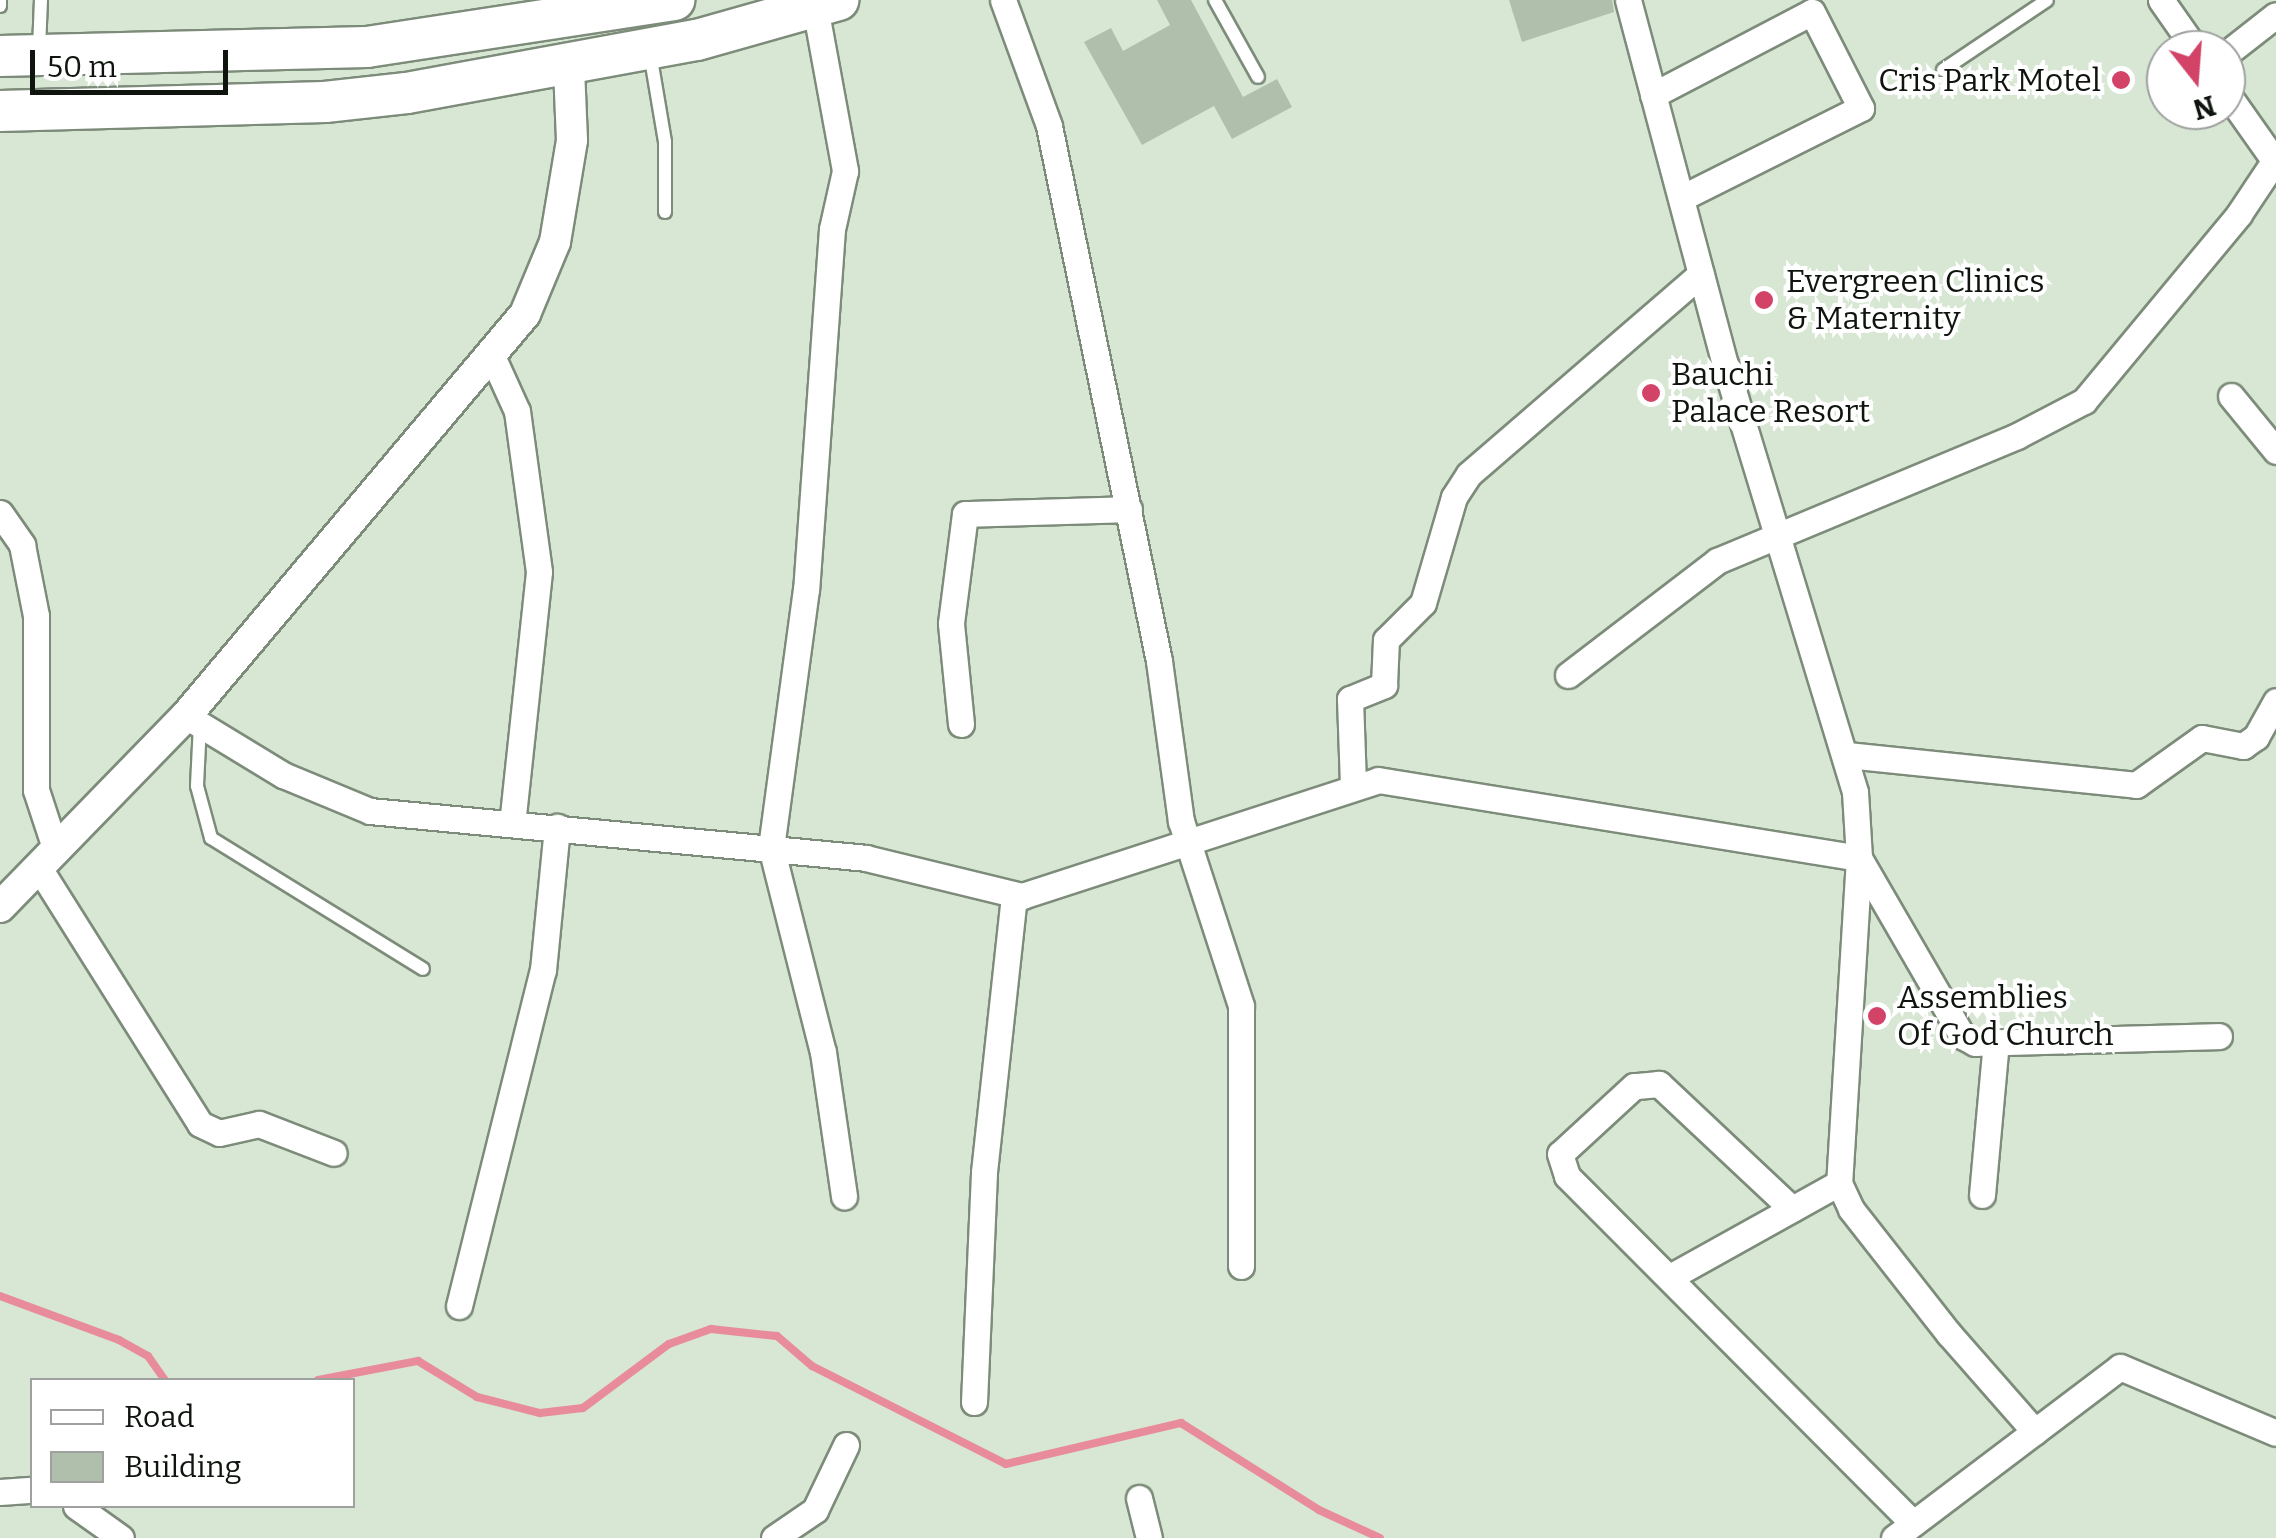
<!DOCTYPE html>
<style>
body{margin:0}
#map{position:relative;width:2276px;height:1538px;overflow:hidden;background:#d7e7d4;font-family:Bitter,serif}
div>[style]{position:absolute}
.stream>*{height:8px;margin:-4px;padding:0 4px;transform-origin:4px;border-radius:4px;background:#e88b9b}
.building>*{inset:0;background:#afbfac}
.roads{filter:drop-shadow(2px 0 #7d8c7a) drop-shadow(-2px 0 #7d8c7a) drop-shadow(0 2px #7d8c7a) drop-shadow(0 -2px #7d8c7a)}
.service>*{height:12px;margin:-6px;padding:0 6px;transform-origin:6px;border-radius:6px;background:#fff}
.minor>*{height:25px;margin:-12.5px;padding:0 12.5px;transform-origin:12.5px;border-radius:12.5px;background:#fff}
.tertiary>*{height:30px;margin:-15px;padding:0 15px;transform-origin:15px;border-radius:15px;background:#fff}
.trunk>*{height:40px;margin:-20px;padding:0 20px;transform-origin:20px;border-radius:20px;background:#fff}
.dots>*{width:28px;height:28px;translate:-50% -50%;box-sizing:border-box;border:5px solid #fff;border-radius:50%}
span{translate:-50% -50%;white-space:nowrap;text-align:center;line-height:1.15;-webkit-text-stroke:8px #fff;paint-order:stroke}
.poi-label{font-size:32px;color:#0f150e}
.right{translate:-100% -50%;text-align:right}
.left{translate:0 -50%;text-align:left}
.legend{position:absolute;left:30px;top:1378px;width:325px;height:130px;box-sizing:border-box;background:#fff;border:2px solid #9fa19f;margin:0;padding:12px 18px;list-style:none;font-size:30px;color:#0f150e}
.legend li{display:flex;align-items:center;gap:20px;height:50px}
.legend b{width:50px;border:2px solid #9fa19f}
.north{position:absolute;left:2146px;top:30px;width:100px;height:100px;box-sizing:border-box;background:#fff;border:2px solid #9fa19f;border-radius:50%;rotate:163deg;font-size:28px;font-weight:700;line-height:40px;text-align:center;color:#0f150e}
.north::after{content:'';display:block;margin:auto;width:35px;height:45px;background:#d24367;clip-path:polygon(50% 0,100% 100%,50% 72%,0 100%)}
.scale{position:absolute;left:30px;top:50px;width:198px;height:45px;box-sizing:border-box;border:5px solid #0f150e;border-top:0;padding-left:12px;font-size:30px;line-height:35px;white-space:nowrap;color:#0f150e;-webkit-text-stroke:8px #fff;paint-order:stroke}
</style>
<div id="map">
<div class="stream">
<div style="left:0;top:1296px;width:127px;rotate:20.3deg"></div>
<div style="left:119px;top:1340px;width:33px;rotate:29deg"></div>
<div style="left:148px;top:1356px;width:29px;rotate:55deg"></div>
<div style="left:318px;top:1380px;width:102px;rotate:-10.8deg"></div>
<div style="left:418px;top:1361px;width:69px;rotate:31.4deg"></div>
<div style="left:477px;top:1397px;width:65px;rotate:14.3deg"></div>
<div style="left:540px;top:1413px;width:43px;rotate:-6.6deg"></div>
<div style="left:583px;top:1408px;width:107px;rotate:-36.7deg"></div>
<div style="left:669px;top:1344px;width:45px;rotate:-19.7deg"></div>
<div style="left:711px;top:1329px;width:66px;rotate:6.1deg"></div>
<div style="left:777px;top:1336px;width:46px;rotate:40.6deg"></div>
<div style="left:812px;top:1366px;width:217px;rotate:26.8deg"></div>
<div style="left:1006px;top:1464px;width:180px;rotate:-13.2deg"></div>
<div style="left:1181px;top:1423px;width:163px;rotate:32.2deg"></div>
<div style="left:1319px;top:1510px;width:67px;rotate:24.7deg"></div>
</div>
<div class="building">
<div style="clip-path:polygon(1157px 0,1191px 0,1243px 97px,1277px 79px,1292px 107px,1232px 139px,1214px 106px,1142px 145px,1084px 42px,1111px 28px,1123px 51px,1170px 25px)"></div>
<div style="clip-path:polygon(1509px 0,1612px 0,1614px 12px,1522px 42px)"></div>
</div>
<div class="roads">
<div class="service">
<div style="left:1215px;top:0;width:88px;rotate:60.8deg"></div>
<div style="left:0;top:6px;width:6px;rotate:-90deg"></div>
<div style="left:39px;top:49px;width:49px;rotate:-87.7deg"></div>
<div style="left:650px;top:53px;width:90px;rotate:80.4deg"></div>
<div style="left:665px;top:142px;width:70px;rotate:90deg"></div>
<div style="left:1943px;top:70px;width:125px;rotate:-33.9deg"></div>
<div style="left:200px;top:724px;width:62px;rotate:92.8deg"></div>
<div style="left:197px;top:786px;width:54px;rotate:74.9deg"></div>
<div style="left:211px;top:838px;width:249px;rotate:31.7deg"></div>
</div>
<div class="minor">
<div style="left:1003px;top:0;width:134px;rotate:69.9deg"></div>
<div style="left:1049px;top:126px;width:546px;rotate:78.38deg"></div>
<div style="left:1159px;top:661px;width:162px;rotate:82.2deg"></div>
<div style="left:1181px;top:821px;width:194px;rotate:72deg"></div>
<div style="left:1241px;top:1006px;width:260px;rotate:90deg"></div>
<div style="left:1628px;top:0;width:377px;rotate:75.1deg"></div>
<div style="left:1725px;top:364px;width:447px;rotate:73.1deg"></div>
<div style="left:1855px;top:792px;width:66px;rotate:86.5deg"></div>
<div style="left:1859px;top:858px;width:326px;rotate:93.5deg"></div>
<div style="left:1839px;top:1183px;width:29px;rotate:65deg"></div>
<div style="left:1851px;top:1209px;width:159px;rotate:51.9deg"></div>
<div style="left:1949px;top:1334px;width:130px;rotate:48.7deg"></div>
<div style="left:2161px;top:0;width:61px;rotate:55deg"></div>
<div style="left:815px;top:7px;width:167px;rotate:79.6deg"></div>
<div style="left:845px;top:171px;width:59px;rotate:102.6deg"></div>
<div style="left:832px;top:229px;width:361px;rotate:94.1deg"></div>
<div style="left:806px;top:589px;width:260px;rotate:97.7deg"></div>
<div style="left:771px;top:847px;width:211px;rotate:75.8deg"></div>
<div style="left:823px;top:1052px;width:146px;rotate:81.7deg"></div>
<div style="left:2226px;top:54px;width:63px;rotate:-38deg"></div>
<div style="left:2226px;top:92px;width:87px;rotate:54.8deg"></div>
<div style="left:1653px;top:95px;width:179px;rotate:-27.6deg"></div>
<div style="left:1812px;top:12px;width:108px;rotate:63deg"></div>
<div style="left:1861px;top:108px;width:201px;rotate:153.4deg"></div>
<div style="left:492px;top:356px;width:60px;rotate:65.6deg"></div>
<div style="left:517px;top:411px;width:162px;rotate:82.2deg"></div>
<div style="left:539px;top:572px;width:253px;rotate:96.1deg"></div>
<div style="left:2231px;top:396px;width:71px;rotate:50.7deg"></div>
<div style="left:0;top:513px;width:39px;rotate:55deg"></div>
<div style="left:22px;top:545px;width:72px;rotate:78.8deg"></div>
<div style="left:36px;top:616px;width:174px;rotate:90deg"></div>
<div style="left:36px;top:790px;width:64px;rotate:71.8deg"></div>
<div style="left:1568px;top:675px;width:188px;rotate:-37.4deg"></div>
<div style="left:1717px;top:561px;width:325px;rotate:-22.6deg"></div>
<div style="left:2017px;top:436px;width:76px;rotate:-27.6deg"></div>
<div style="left:2084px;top:401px;width:243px;rotate:-50.3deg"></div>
<div style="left:2239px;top:214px;width:65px;rotate:-56.3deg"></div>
<div style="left:186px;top:716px;width:114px;rotate:31.3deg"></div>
<div style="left:283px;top:775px;width:94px;rotate:22.5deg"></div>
<div style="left:370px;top:811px;width:498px;rotate:5.4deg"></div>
<div style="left:866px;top:858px;width:161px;rotate:13.7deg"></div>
<div style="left:1022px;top:896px;width:374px;rotate:-18deg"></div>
<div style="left:1378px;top:780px;width:487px;rotate:9.2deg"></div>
<div style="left:1859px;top:858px;width:206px;rotate:59.9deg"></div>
<div style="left:1962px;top:1036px;width:15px;rotate:28deg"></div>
<div style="left:1975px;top:1043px;width:244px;rotate:-1.6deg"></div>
<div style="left:961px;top:724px;width:101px;rotate:-95.7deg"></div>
<div style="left:951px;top:623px;width:110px;rotate:-82.7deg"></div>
<div style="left:965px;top:514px;width:164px;rotate:-1.7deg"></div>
<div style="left:1847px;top:755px;width:291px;rotate:5.9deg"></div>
<div style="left:2136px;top:785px;width:81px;rotate:-35.5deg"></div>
<div style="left:2202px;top:738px;width:42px;rotate:11deg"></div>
<div style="left:2243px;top:746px;width:16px;rotate:-35deg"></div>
<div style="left:2256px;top:737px;width:41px;rotate:-60.9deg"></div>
<div style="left:1353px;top:785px;width:86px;rotate:-92deg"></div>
<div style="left:1350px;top:699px;width:37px;rotate:-22deg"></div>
<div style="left:1384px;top:685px;width:45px;rotate:-87.5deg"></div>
<div style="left:1386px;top:640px;width:52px;rotate:-45deg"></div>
<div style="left:1423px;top:603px;width:110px;rotate:-73.7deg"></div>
<div style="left:1454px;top:497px;width:27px;rotate:-57deg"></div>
<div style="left:1469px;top:474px;width:306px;rotate:-40.8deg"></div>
<div style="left:39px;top:868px;width:302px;rotate:57.8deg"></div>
<div style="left:200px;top:1124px;width:21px;rotate:25deg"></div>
<div style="left:219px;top:1133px;width:41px;rotate:-12.7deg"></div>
<div style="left:259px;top:1124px;width:80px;rotate:21.1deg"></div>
<div style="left:1982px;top:1195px;width:154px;rotate:-84.8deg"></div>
<div style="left:1792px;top:1209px;width:183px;rotate:-136.8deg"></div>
<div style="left:1659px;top:1084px;width:25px;rotate:175deg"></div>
<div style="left:1634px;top:1086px;width:100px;rotate:137.4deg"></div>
<div style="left:1560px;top:1154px;width:23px;rotate:72deg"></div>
<div style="left:1567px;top:1176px;width:490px;rotate:45.1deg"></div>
<div style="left:1670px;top:1277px;width:193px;rotate:-29.1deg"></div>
<div style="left:459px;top:1306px;width:346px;rotate:-76deg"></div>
<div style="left:543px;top:970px;width:144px;rotate:-84.4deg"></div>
<div style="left:974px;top:1402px;width:230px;rotate:-87.5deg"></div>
<div style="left:984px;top:1172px;width:279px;rotate:-83.8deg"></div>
<div style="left:0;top:1492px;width:32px;rotate:-4deg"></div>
<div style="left:1139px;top:1498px;width:41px;rotate:76deg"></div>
<div style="left:76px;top:1506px;width:55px;rotate:35.4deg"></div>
<div style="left:774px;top:1538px;width:50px;rotate:-34.3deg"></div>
<div style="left:815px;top:1510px;width:72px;rotate:-64.5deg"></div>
<div style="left:1894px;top:1538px;width:283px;rotate:-37.1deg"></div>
<div style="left:2120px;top:1367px;width:169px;rotate:22.9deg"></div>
</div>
<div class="tertiary">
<div style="left:0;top:907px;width:267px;rotate:-45.8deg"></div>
<div style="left:186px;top:716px;width:526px;rotate:-49.86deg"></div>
<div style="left:525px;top:314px;width:78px;rotate:-67.4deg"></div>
<div style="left:555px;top:242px;width:103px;rotate:-80.5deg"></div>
<div style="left:572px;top:140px;width:73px;rotate:-92.4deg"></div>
</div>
<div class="trunk">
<div style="left:0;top:56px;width:367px;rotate:-1.4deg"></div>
<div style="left:367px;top:47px;width:311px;rotate:-8.7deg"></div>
<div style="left:0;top:111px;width:325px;rotate:-1.6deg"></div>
<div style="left:325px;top:102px;width:82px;rotate:-6.3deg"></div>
<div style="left:407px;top:93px;width:295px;rotate:-10.4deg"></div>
<div style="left:697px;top:40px;width:147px;rotate:-15.8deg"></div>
</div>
</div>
<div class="dots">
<div style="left:2121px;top:80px;background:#d24367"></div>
<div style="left:1764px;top:300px;background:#d24367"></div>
<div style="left:1651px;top:393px;background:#d24367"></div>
<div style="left:1877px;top:1016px;background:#d24367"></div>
</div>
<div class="poi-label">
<span class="right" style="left:2101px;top:80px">Cris Park Motel</span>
<span class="left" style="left:1786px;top:300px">Evergreen Clinics<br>&amp; Maternity</span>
<span class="left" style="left:1671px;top:393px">Bauchi<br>Palace Resort</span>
<span class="left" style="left:1897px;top:1016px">Assemblies<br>Of God Church</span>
</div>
<ul class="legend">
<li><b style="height:12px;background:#fff"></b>Road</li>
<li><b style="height:28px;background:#afbfac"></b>Building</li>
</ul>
<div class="north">N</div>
<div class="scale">50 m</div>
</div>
